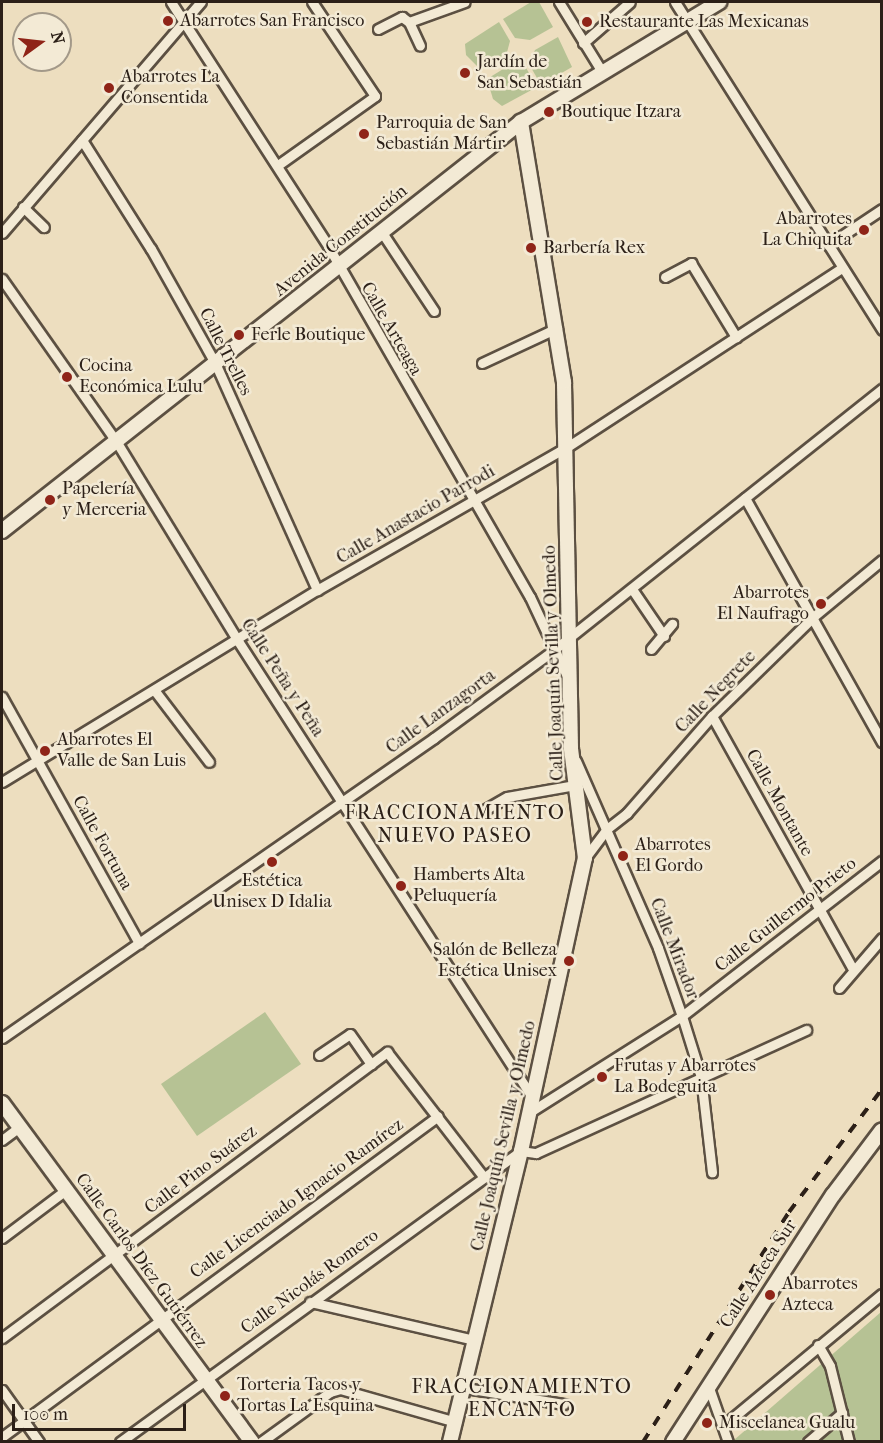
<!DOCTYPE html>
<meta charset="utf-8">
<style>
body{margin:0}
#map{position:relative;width:883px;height:1443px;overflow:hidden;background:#eddebf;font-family:"IM FELL French Canon",serif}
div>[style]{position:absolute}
.green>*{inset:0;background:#b6c294}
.roads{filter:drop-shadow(2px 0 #5c5042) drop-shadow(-2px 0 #5c5042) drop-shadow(0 2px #5c5042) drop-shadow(0 -2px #5c5042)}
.street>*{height:9px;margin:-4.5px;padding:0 4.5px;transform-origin:4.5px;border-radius:4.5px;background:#f3ead5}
.secondary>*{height:14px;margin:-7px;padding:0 7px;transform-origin:7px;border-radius:7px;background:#f3ead5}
.rail>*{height:4px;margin-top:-2px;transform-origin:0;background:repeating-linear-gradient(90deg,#2c2018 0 10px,transparent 0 20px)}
.dots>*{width:16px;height:16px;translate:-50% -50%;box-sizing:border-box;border:3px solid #f3ead5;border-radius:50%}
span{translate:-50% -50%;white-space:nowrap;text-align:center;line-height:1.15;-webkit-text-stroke:5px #f3ead5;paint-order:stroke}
.poi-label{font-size:18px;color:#2c2018}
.left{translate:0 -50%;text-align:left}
.right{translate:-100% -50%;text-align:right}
.street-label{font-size:18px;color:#2c2018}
.neighbourhood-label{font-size:20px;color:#2c2018;letter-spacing:1.5px}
.frame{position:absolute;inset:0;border:3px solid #2c2018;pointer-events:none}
.north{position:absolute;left:12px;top:12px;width:60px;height:60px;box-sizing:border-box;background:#f3ead5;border:2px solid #a39989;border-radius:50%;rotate:75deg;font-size:16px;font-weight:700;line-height:24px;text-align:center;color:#2c2018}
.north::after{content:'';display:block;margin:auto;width:21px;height:27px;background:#8f2418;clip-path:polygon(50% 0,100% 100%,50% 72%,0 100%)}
.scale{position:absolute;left:12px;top:1404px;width:174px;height:27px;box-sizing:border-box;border:3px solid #2c2018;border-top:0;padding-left:8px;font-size:18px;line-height:21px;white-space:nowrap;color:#2c2018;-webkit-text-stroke:4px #f3ead5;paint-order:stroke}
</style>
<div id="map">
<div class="green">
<div style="clip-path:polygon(531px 2px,539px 2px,553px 27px,530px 40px,515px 38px,503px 19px)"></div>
<div style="clip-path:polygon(499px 22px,510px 41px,506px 56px,481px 70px,466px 55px,465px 44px)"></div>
<div style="clip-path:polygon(558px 37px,572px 67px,541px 85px,529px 64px,535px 50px)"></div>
<div style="clip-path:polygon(511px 64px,525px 66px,537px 87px,502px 106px,493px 99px,487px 79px)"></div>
<div style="clip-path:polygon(265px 1012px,301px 1064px,197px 1136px,161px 1084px)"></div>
<div style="clip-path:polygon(881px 1312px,881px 1441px,734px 1442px,734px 1440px)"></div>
</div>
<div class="roads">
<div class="street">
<div style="left:171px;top:2px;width:290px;rotate:57.2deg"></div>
<div style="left:328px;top:246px;width:405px;rotate:60.1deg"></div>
<div style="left:530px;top:597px;width:87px;rotate:64.9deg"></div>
<div style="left:559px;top:2px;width:80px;rotate:58.3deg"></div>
<div style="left:675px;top:2px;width:388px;rotate:57.7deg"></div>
<div style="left:409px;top:22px;width:59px;rotate:-19.7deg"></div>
<div style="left:409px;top:22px;width:26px;rotate:65deg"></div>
<div style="left:378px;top:29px;width:27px;rotate:-27deg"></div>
<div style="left:402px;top:17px;width:9px;rotate:36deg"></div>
<div style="left:583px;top:43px;width:62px;rotate:-41.1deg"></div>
<div style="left:82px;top:140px;width:129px;rotate:57.7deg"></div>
<div style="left:151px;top:249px;width:133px;rotate:60.7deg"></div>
<div style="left:216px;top:365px;width:247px;rotate:65.8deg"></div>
<div style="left:278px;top:165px;width:119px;rotate:-35.4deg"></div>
<div style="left:375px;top:96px;width:113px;rotate:-123.8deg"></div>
<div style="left:23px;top:207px;width:29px;rotate:44deg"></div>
<div style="left:381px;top:231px;width:96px;rotate:56.5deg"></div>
<div style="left:2px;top:233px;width:305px;rotate:-49.3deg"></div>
<div style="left:828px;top:245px;width:65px;rotate:-33.7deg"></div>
<div style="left:665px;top:277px;width:30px;rotate:-28deg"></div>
<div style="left:691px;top:263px;width:87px;rotate:58.7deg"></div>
<div style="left:2px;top:279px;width:198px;rotate:54.9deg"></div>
<div style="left:116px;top:441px;width:234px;rotate:58.6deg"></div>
<div style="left:238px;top:641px;width:543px;rotate:57.19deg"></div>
<div style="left:482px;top:363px;width:83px;rotate:-25deg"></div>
<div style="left:745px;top:498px;width:280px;rotate:60.7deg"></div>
<div style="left:632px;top:589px;width:57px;rotate:55.8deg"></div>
<div style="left:651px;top:649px;width:33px;rotate:-50deg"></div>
<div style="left:155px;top:691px;width:89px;rotate:52.7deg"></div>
<div style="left:2px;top:697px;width:282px;rotate:60.9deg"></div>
<div style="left:712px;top:716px;width:288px;rotate:60.9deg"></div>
<div style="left:576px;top:761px;width:204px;rotate:66.3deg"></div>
<div style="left:658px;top:948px;width:72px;rotate:70.6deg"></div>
<div style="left:682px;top:1016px;width:64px;rotate:72.7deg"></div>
<div style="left:701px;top:1077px;width:96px;rotate:83.4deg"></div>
<div style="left:2px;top:782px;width:369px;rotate:-31.4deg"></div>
<div style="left:317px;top:590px;width:288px;rotate:-29.8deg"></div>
<div style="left:567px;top:447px;width:328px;rotate:-33.1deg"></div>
<div style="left:486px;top:809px;width:24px;rotate:-30deg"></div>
<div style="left:507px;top:797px;width:69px;rotate:-10deg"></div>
<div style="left:585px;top:858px;width:38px;rotate:-53deg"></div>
<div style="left:608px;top:828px;width:24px;rotate:-38deg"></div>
<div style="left:627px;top:813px;width:129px;rotate:-48.8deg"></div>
<div style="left:712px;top:716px;width:141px;rotate:-44.4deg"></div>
<div style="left:813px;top:617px;width:89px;rotate:-39.6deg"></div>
<div style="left:839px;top:988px;width:66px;rotate:-49.3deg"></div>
<div style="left:2px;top:1038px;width:526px;rotate:-34.78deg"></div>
<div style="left:434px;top:738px;width:150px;rotate:-36.3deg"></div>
<div style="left:555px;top:649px;width:418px;rotate:-38.5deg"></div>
<div style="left:319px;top:1055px;width:37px;rotate:-34deg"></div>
<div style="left:350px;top:1034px;width:37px;rotate:55deg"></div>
<div style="left:530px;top:1112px;width:180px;rotate:-32.3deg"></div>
<div style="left:682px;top:1016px;width:253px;rotate:-37.8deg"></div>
<div style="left:2px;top:1140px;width:21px;rotate:-37deg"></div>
<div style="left:2px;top:1238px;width:80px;rotate:-36.9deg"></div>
<div style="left:310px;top:1302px;width:169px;rotate:13deg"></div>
<div style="left:2px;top:1338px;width:480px;rotate:-36.6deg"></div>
<div style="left:387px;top:1052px;width:157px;rotate:52.3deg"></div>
<div style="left:818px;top:1345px;width:24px;rotate:60deg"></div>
<div style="left:830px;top:1366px;width:78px;rotate:76deg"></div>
<div style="left:708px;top:1385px;width:60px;rotate:70.7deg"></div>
<div style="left:465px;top:1388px;width:100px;rotate:9.2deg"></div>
<div style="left:2px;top:1390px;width:64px;rotate:54.6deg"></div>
<div style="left:724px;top:1425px;width:205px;rotate:-39.7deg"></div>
<div style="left:2px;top:1437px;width:541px;rotate:-36.36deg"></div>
<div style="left:120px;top:1442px;width:495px;rotate:-36deg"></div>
<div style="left:521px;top:1151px;width:15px;rotate:8deg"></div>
<div style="left:536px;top:1153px;width:297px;rotate:-24.5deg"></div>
<div style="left:261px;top:1442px;width:85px;rotate:-35.9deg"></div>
<div style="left:330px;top:1392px;width:10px;rotate:-17deg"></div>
<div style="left:340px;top:1389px;width:121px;rotate:15.9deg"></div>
<div style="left:808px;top:1442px;width:45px;rotate:-40.5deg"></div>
</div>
<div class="secondary">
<div style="left:2px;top:531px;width:661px;rotate:-38.24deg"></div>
<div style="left:521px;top:122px;width:232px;rotate:-31.2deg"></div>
<div style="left:2px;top:1103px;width:421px;rotate:53.6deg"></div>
<div style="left:450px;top:1442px;width:300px;rotate:-76.3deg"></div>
<div style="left:521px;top:1151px;width:300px;rotate:-77.7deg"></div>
<div style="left:585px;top:858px;width:111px;rotate:-97.3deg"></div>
<div style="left:571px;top:748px;width:366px;rotate:-91.1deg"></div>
<div style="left:564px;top:382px;width:264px;rotate:-99.4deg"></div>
<div style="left:673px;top:1442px;width:294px;rotate:-57.1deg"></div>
<div style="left:833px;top:1195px;width:81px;rotate:-53deg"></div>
</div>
</div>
<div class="rail">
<div style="left:643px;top:1442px;width:272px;rotate:-57.6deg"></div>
<div style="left:789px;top:1212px;width:154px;rotate:-52.9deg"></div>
</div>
<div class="dots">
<div style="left:168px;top:21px;background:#8f2418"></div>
<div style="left:587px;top:22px;background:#8f2418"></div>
<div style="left:465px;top:73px;background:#8f2418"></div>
<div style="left:109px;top:88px;background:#8f2418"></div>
<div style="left:549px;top:112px;background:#8f2418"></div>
<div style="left:364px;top:134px;background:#8f2418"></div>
<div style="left:864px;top:230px;background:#8f2418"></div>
<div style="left:531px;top:248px;background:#8f2418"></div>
<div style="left:239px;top:335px;background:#8f2418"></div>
<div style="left:67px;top:377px;background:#8f2418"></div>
<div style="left:50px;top:500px;background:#8f2418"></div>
<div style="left:821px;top:604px;background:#8f2418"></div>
<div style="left:45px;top:751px;background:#8f2418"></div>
<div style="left:623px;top:856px;background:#8f2418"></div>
<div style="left:272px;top:862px;background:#8f2418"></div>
<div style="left:401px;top:886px;background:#8f2418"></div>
<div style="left:569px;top:961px;background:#8f2418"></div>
<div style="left:602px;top:1077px;background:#8f2418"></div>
<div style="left:770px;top:1295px;background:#8f2418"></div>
<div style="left:225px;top:1396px;background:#8f2418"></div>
<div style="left:707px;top:1423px;background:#8f2418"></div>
</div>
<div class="poi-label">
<span class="left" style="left:180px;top:21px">Abarrotes San Francisco</span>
<span class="left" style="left:599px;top:22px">Restaurante Las Mexicanas</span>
<span class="left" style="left:477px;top:73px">Jardín de<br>San Sebastián</span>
<span class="left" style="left:121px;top:88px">Abarrotes La<br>Consentida</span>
<span class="left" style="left:561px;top:112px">Boutique Itzara</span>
<span class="left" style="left:376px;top:134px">Parroquia de San<br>Sebastián Mártir</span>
<span class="right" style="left:852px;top:230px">Abarrotes<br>La Chiquita</span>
<span class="left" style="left:543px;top:248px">Barbería Rex</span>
<span class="left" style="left:251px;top:335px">Ferle Boutique</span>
<span class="left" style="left:79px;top:377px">Cocina<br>Económica Lulu</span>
<span class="left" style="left:62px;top:500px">Papelería<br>y Merceria</span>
<span class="right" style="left:809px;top:604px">Abarrotes<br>El Naufrago</span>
<span class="left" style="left:57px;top:751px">Abarrotes El<br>Valle de San Luis</span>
<span class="left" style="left:635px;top:856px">Abarrotes<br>El Gordo</span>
<span class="left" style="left:413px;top:886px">Hamberts Alta<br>Peluquería</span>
<span style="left:272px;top:892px">Estética<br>Unisex D Idalia</span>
<span class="right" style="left:557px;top:961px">Salón de Belleza<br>Estética Unisex</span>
<span class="left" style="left:614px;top:1077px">Frutas y Abarrotes<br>La Bodeguita</span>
<span class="left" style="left:782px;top:1295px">Abarrotes<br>Azteca</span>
<span class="left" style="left:237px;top:1396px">Torteria Tacos y<br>Tortas La Esquina</span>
<span class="left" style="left:719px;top:1423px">Miscelanea Gualu</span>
</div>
<div class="street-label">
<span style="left:341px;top:241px;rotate:-39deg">Avenida Constitución</span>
<span style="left:391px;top:329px;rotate:60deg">Calle Arteaga</span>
<span style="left:225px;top:352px;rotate:63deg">Calle Trelles</span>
<span style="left:416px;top:515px;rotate:-30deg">Calle Anastacio Parrodi</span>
<span style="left:554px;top:663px;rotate:-92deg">Calle Joaquín Sevilla y Olmedo</span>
<span style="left:282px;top:678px;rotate:57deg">Calle Peña y Peña</span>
<span style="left:716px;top:692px;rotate:-46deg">Calle Negrete</span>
<span style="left:441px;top:712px;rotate:-36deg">Calle Lanzagorta</span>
<span style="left:779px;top:803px;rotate:61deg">Calle Montante</span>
<span style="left:102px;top:843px;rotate:61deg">Calle Fortuna</span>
<span style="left:786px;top:915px;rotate:-38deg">Calle Guillermo Prieto</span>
<span style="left:674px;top:949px;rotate:69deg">Calle Mirador</span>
<span style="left:504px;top:1136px;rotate:-77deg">Calle Joaquín Sevilla y Olmedo</span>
<span style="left:201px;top:1170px;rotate:-37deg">Calle Pino Suárez</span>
<span style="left:297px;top:1199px;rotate:-36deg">Calle Licenciado Ignacio Ramírez</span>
<span style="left:141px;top:1261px;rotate:54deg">Calle Carlos Díez Gutiérrez</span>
<span style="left:759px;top:1274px;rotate:-57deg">Calle Azteca Sur</span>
<span style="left:310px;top:1282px;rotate:-36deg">Calle Nicolás Romero</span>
</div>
<div class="neighbourhood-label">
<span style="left:455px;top:824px">FRACCIONAMIENTO<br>NUEVO PASEO</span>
<span style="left:522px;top:1398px">FRACCIONAMIENTO<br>ENCANTO</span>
</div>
<div class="frame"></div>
<div class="north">N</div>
<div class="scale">100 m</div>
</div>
